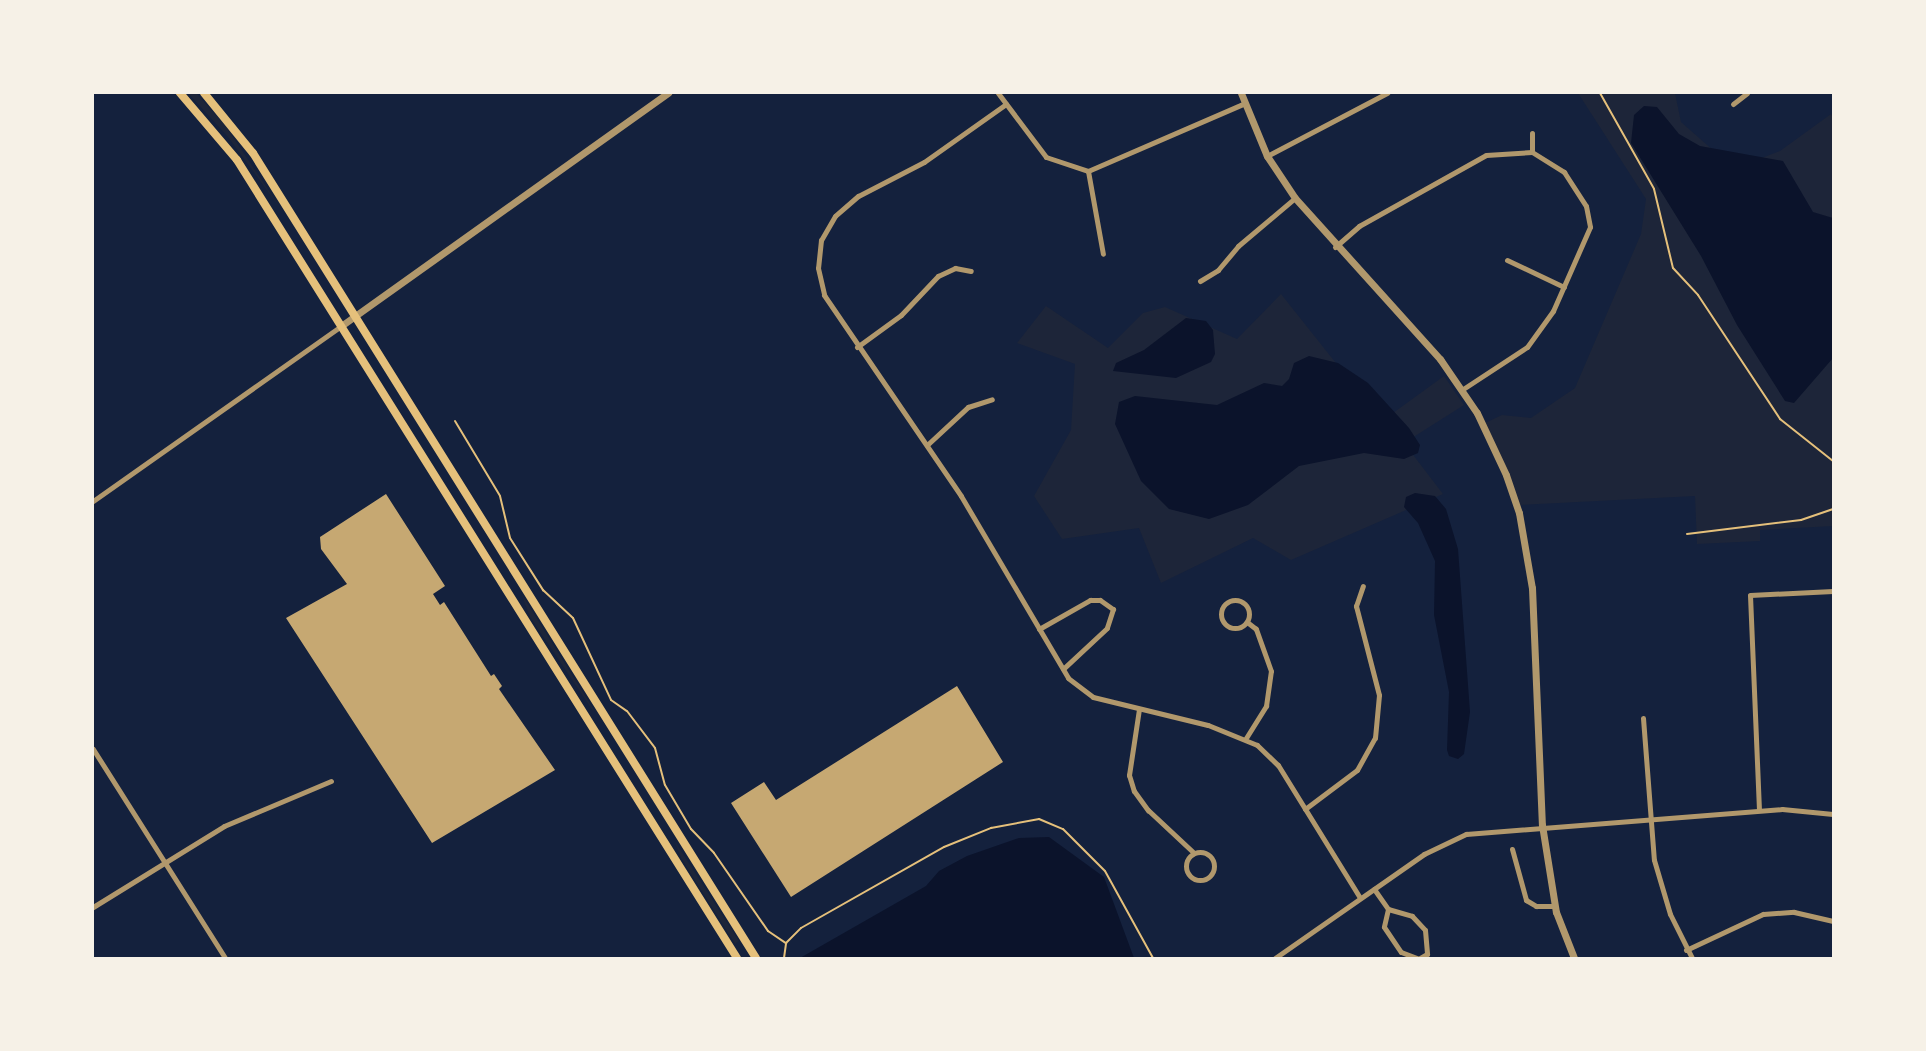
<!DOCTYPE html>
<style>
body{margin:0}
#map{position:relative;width:1926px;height:1051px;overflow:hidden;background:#14213d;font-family:Figtree,sans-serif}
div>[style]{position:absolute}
.green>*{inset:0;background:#1d2539}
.water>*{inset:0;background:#0b132b}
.building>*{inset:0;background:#c6a872}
.path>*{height:2px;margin:-1px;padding:0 1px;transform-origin:1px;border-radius:1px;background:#e5c07b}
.minor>*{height:5px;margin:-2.5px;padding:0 2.5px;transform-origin:2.5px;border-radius:2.5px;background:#b1986c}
.minor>.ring{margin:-2.5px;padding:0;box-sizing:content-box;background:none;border:5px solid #b1986c;border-radius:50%}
.tertiary>*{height:7px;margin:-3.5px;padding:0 3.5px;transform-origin:3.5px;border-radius:3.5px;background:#b1986c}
.secondary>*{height:8px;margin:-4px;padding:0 4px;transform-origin:4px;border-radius:4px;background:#e5c07b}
span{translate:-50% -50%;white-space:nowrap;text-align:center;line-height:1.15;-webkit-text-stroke:7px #f6f1e7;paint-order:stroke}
.frame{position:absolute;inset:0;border:94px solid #f6f1e7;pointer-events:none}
</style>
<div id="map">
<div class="green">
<div style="clip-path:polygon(188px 93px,196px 93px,225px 125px,285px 215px,228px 137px)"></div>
<div style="clip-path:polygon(1578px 93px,1675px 93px,1681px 122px,1723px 159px,1759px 159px,1780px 151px,1831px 114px,1833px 118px,1833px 526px,1760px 530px,1760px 541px,1697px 544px,1695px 496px,1520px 505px,1483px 424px,1502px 415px,1531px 418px,1575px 388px,1641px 234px,1646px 199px)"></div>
<div style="clip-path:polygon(1281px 294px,1382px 421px,1444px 376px,1464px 405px,1404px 443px,1443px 494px,1291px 560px,1253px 538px,1161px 583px,1139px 528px,1062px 539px,1034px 496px,1071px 430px,1075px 364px,1017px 343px,1046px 306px,1108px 348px,1143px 313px,1165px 307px,1237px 339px)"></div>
<div style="clip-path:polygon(521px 593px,594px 710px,593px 711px,530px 617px)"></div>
<div style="clip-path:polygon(674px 840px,739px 941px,735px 944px,681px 858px)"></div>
</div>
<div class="water">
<div style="clip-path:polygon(1644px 106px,1657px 107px,1679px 134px,1700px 146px,1783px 161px,1813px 212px,1833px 218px,1833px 358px,1794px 403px,1785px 401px,1737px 325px,1701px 256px,1631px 143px,1634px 115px)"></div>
<div style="clip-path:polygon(1186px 318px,1206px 321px,1213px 330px,1215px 354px,1211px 362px,1176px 378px,1113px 371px,1116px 363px,1144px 350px)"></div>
<div style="clip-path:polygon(1309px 356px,1338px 363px,1368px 383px,1409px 428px,1420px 445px,1418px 453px,1404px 459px,1364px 453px,1299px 466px,1248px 505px,1209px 519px,1169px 509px,1141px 481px,1115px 424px,1119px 402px,1135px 396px,1217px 405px,1264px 383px,1282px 386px,1289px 379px,1294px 363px)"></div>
<div style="clip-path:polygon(1415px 493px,1435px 496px,1446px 509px,1458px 549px,1470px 712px,1464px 754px,1458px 759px,1449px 756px,1447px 750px,1449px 692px,1434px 615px,1435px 561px,1418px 523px,1404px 507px,1406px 497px)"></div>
<div style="clip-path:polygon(1049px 837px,1104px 877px,1134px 958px,800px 958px,926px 886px,939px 871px,967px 856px,1019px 838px)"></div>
</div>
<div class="building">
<div style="clip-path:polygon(386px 494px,445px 586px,433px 594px,440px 605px,444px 602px,491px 676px,494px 674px,502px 686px,499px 689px,555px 770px,432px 843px,286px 618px,347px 584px,321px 549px,320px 537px)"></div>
<div style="clip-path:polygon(957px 686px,1003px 762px,791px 897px,731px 803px,764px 782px,776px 800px)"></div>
</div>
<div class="path">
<div style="left:1600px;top:93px;width:110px;rotate:60.6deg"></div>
<div style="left:1654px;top:189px;width:81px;rotate:76.5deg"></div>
<div style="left:1673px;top:268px;width:37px;rotate:47deg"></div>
<div style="left:1698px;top:295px;width:149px;rotate:56.5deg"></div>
<div style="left:1780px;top:419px;width:68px;rotate:38.4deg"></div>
<div style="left:455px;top:421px;width:87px;rotate:59deg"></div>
<div style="left:500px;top:496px;width:43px;rotate:76.6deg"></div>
<div style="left:510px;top:538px;width:62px;rotate:57.6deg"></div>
<div style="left:543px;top:590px;width:41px;rotate:43deg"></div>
<div style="left:573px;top:618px;width:90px;rotate:65.1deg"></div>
<div style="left:611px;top:700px;width:19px;rotate:35deg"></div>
<div style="left:627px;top:711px;width:46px;rotate:52.9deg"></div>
<div style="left:655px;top:748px;width:38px;rotate:75deg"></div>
<div style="left:665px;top:785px;width:51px;rotate:59.4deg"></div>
<div style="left:691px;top:829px;width:33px;rotate:46deg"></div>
<div style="left:714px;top:853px;width:95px;rotate:55.3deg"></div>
<div style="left:768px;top:931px;width:22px;rotate:34deg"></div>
<div style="left:1687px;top:534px;width:115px;rotate:-7deg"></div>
<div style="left:1801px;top:520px;width:34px;rotate:-19deg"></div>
<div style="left:784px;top:958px;width:15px;rotate:-82deg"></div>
<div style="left:786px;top:943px;width:21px;rotate:-45deg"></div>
<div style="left:801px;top:928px;width:164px;rotate:-29.5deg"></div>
<div style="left:944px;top:847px;width:51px;rotate:-22deg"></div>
<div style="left:991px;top:828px;width:49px;rotate:-10.6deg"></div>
<div style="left:1039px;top:819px;width:26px;rotate:23deg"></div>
<div style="left:1063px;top:829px;width:59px;rotate:45deg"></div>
<div style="left:1105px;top:871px;width:99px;rotate:61.1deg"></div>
</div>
<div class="minor">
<div style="left:998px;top:93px;width:80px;rotate:53.1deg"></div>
<div style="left:1046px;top:157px;width:44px;rotate:18.4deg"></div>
<div style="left:1088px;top:171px;width:171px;rotate:-23.4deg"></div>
<div style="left:1006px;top:104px;width:100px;rotate:144.7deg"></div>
<div style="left:924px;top:162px;width:74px;rotate:152.7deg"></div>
<div style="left:858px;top:196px;width:30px;rotate:139deg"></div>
<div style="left:835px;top:216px;width:28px;rotate:120deg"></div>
<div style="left:821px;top:240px;width:28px;rotate:96deg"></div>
<div style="left:818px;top:268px;width:28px;rotate:77deg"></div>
<div style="left:824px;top:295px;width:243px;rotate:55.7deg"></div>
<div style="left:961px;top:496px;width:211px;rotate:59.5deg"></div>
<div style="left:1068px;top:678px;width:31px;rotate:37deg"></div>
<div style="left:1093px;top:697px;width:118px;rotate:13.7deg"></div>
<div style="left:1208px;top:725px;width:53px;rotate:22.2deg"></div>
<div style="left:1257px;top:745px;width:29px;rotate:44deg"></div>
<div style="left:1278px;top:765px;width:156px;rotate:58.3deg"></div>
<div style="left:1733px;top:104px;width:18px;rotate:-38deg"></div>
<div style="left:1532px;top:152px;width:19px;rotate:-90deg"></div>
<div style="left:1267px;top:156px;width:136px;rotate:-27.7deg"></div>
<div style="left:1088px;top:171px;width:84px;rotate:79.8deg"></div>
<div style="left:1335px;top:247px;width:32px;rotate:-41deg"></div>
<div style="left:1359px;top:226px;width:145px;rotate:-29.2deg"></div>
<div style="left:1486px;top:155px;width:46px;rotate:-3.7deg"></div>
<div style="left:1532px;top:152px;width:38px;rotate:32deg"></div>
<div style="left:1564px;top:172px;width:40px;rotate:57.1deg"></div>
<div style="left:1586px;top:206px;width:21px;rotate:79deg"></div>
<div style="left:1590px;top:227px;width:92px;rotate:113.8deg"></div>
<div style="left:1553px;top:311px;width:44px;rotate:125.8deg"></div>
<div style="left:1527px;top:347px;width:77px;rotate:146.7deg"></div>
<div style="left:1507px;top:260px;width:63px;rotate:25.3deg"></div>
<div style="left:1200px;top:281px;width:21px;rotate:-31deg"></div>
<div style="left:1218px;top:270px;width:31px;rotate:-50deg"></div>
<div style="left:1238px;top:246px;width:75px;rotate:-40.1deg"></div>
<div style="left:857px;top:347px;width:54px;rotate:-36deg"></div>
<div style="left:901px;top:315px;width:54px;rotate:-46.5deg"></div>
<div style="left:938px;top:276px;width:19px;rotate:-25deg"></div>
<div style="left:955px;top:268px;width:16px;rotate:11deg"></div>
<div style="left:927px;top:445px;width:56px;rotate:-42.8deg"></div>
<div style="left:968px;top:407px;width:25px;rotate:-18deg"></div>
<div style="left:93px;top:501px;width:304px;rotate:-35.2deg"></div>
<div class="ring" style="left:1221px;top:600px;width:23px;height:23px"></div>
<div style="left:1039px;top:629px;width:59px;rotate:-29.6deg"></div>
<div style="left:1090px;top:600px;width:10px"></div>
<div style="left:1100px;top:600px;width:16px;rotate:35deg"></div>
<div style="left:1113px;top:609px;width:20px;rotate:108deg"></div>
<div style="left:1107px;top:628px;width:60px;rotate:137deg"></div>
<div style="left:1139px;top:709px;width:67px;rotate:98.6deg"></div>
<div style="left:1129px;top:775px;width:17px;rotate:73deg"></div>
<div style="left:1134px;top:791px;width:24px;rotate:54deg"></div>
<div style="left:1148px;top:810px;width:63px;rotate:43.1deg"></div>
<div style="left:1643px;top:718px;width:142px;rotate:85.6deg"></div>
<div style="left:1654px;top:860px;width:56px;rotate:73.5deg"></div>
<div style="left:1670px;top:914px;width:49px;rotate:63.4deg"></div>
<div style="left:1246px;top:738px;width:38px;rotate:-58deg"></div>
<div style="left:1266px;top:706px;width:35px;rotate:-82deg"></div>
<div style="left:1271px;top:671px;width:45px;rotate:-109.7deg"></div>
<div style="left:1256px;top:629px;width:11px;rotate:-142deg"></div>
<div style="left:93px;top:749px;width:247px;rotate:57.7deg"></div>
<div style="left:1305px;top:809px;width:65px;rotate:-36.9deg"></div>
<div style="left:1357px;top:770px;width:37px;rotate:-61deg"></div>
<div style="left:1375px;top:738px;width:43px;rotate:-84.7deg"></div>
<div style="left:1379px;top:695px;width:92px;rotate:-104.5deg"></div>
<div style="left:1356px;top:606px;width:21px;rotate:-71deg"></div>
<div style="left:1759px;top:810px;width:215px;rotate:-92.4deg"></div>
<div style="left:1750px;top:595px;width:83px;rotate:-2.8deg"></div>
<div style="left:1512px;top:849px;width:53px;rotate:74.6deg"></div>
<div style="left:1526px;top:900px;width:12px;rotate:31deg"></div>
<div style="left:1536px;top:906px;width:19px"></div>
<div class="ring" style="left:1186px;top:852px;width:23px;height:23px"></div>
<div style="left:1374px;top:889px;width:24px;rotate:55deg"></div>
<div style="left:1388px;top:909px;width:18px;rotate:103deg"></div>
<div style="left:1384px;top:927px;width:30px;rotate:56deg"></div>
<div style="left:1401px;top:952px;width:17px;rotate:21deg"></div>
<div style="left:93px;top:907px;width:154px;rotate:-31.7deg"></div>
<div style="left:224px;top:826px;width:116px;rotate:-22.8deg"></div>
<div style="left:1388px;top:909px;width:25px;rotate:16deg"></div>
<div style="left:1412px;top:916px;width:19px;rotate:47deg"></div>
<div style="left:1425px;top:930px;width:24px;rotate:85deg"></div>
<div style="left:1427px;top:954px;width:8px;rotate:150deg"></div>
<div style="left:1686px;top:950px;width:85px;rotate:-25.1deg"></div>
<div style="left:1763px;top:914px;width:31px;rotate:-4deg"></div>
<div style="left:1794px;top:912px;width:40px;rotate:13deg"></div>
<div style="left:1275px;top:958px;width:182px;rotate:-34.9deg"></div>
<div style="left:1424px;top:854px;width:47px;rotate:-25.5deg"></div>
<div style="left:1466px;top:834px;width:317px;rotate:-4.5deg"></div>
<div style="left:1782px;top:809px;width:51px;rotate:5.6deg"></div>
</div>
<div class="tertiary">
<div style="left:1241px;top:93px;width:68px;rotate:67.6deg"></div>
<div style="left:1267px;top:156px;width:50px;rotate:56.3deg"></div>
<div style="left:1295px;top:198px;width:217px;rotate:48deg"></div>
<div style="left:1440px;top:359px;width:65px;rotate:55.6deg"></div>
<div style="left:1477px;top:413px;width:68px;rotate:64.9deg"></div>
<div style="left:1506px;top:475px;width:40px;rotate:71.1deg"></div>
<div style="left:1519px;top:513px;width:76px;rotate:80.2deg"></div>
<div style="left:1532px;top:588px;width:237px;rotate:87.6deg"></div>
<div style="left:1542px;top:825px;width:88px;rotate:80.9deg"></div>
<div style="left:1556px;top:912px;width:49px;rotate:68.6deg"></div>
<div style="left:341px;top:326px;width:402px;rotate:-35.5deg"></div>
</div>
<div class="secondary">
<div style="left:180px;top:93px;width:88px;rotate:49.6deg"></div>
<div style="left:237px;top:160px;width:942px;rotate:57.93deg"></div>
<div style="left:204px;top:93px;width:77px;rotate:50.8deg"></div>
<div style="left:253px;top:153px;width:949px;rotate:58deg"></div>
</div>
<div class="frame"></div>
</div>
